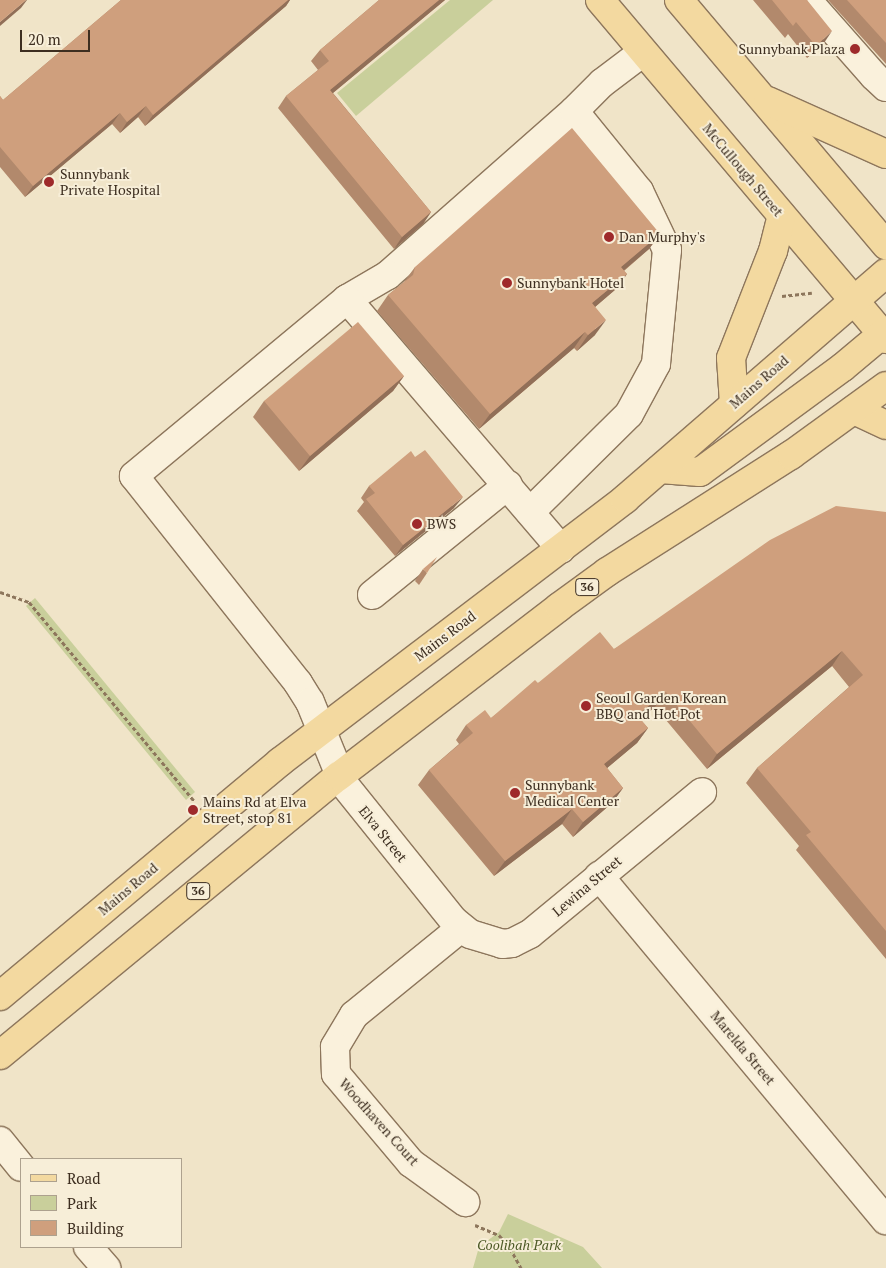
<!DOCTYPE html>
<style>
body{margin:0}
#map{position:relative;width:886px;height:1268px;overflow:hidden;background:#f0e4c8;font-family:"PT Serif",serif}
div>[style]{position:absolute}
.green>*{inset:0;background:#c9cf9b}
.path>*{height:3px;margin-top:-1.5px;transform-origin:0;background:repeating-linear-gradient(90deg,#8d765c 0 4px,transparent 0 6.5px)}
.roads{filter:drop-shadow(1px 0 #8d765c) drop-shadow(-1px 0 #8d765c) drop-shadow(0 1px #8d765c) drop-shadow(0 -1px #8d765c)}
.minor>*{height:28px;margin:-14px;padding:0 14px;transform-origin:14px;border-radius:14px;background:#faf1dc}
.major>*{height:28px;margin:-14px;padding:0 14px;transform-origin:14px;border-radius:14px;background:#f3d9a0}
.wall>*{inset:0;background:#b2896c}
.shaded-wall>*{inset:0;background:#916f58}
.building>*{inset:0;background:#cf9f7d}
.dots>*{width:14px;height:14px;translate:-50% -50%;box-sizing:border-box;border:2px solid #f7eed8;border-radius:50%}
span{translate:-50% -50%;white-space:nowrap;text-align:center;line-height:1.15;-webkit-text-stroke:4px #f7eed8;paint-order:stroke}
.shield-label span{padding:1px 4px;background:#f7eed8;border:1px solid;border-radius:4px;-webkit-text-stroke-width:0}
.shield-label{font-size:12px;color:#3d2e20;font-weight:700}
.poi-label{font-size:14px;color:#3d2e20}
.right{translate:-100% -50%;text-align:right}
.left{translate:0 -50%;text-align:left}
.street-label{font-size:14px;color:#3d2e20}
.park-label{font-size:14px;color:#4d5a26;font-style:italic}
.legend{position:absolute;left:20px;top:1158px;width:162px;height:90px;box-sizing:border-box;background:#f7eed8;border:1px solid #ada18e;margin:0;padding:6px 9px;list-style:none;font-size:15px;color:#3d2e20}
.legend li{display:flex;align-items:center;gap:10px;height:25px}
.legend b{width:25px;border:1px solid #ada18e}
.scale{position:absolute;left:20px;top:30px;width:70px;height:22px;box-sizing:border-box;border:2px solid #3d2e20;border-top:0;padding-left:6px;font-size:15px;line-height:18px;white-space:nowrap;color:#3d2e20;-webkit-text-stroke:4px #f7eed8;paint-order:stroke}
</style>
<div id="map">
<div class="green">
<div style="clip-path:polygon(450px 0,493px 0,356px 116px,337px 93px)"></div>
<div style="clip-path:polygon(35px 598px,195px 792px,186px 800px,26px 606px)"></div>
<div style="clip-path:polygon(508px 1214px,583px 1247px,602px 1268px,473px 1268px,479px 1247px,499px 1232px)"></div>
</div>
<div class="path">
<div style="left:782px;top:296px;width:30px;rotate:-6deg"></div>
<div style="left:0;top:592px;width:31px;rotate:19deg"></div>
<div style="left:29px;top:602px;width:259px;rotate:50.3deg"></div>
<div style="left:475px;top:1225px;width:26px;rotate:23deg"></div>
<div style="left:499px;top:1235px;width:17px;rotate:50deg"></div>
<div style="left:510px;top:1248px;width:23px;rotate:61deg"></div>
</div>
<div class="roads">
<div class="minor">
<div style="left:807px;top:0;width:101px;rotate:48.6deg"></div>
<div style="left:874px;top:76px;width:16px;rotate:43deg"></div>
<div style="left:574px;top:111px;width:248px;rotate:138.6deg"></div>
<div style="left:388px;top:275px;width:48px;rotate:149.7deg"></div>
<div style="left:347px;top:299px;width:277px;rotate:140.3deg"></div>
<div style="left:134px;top:476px;width:264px;rotate:51.6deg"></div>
<div style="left:298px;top:683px;width:22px;rotate:58deg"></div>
<div style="left:310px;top:702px;width:87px;rotate:67.8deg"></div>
<div style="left:343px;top:783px;width:177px;rotate:51.2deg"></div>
<div style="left:454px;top:921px;width:21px;rotate:39deg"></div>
<div style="left:470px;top:934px;width:34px;rotate:17deg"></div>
<div style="left:502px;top:944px;width:10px;rotate:-6deg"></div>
<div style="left:512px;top:943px;width:20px;rotate:-27deg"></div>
<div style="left:530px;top:934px;width:223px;rotate:-39.5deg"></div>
<div style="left:347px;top:299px;width:329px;rotate:49.4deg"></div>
<div style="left:530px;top:512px;width:139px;rotate:-44.7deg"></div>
<div style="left:629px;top:414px;width:57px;rotate:-61.6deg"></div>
<div style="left:656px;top:364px;width:115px;rotate:-84.5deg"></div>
<div style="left:667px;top:250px;width:65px;rotate:-115.4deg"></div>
<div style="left:639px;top:191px;width:103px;rotate:-129.1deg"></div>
<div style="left:574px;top:111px;width:40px;rotate:-45deg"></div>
<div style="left:602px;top:83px;width:51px;rotate:-37.1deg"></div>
<div style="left:372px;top:595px;width:175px;rotate:-39deg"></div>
<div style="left:599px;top:876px;width:448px;rotate:50.2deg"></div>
<div style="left:461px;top:928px;width:138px;rotate:140.9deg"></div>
<div style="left:354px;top:1015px;width:37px;rotate:121deg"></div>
<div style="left:335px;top:1047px;width:27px;rotate:88deg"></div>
<div style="left:336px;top:1074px;width:116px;rotate:49.9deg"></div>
<div style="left:411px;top:1163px;width:67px;rotate:35.8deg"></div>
<div style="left:0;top:1141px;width:33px;rotate:51deg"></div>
<div style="left:88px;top:1247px;width:28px;rotate:49deg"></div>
</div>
<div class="major">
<div style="left:600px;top:0;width:444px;rotate:49.8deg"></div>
<div style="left:679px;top:0;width:321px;rotate:49.8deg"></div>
<div style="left:768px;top:101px;width:129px;rotate:24.2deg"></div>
<div style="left:734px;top:404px;width:46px;rotate:-93.7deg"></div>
<div style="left:731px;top:358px;width:115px;rotate:-68.6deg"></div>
<div style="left:773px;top:251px;width:36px;rotate:-76deg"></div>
<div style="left:854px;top:410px;width:35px;rotate:25deg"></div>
<div style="left:660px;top:469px;width:40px;rotate:4.3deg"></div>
<div style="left:700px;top:472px;width:177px;rotate:-36.3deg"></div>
<div style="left:843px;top:367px;width:56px;rotate:-39.9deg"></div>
<div style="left:0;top:996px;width:365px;rotate:-39.9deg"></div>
<div style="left:280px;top:762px;width:434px;rotate:-37.3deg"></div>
<div style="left:625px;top:499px;width:345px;rotate:-40.9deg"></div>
<div style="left:0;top:1055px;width:439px;rotate:-39.5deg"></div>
<div style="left:339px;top:776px;width:277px;rotate:-37.5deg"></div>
<div style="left:559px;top:607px;width:59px;rotate:-36.1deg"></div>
<div style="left:607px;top:572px;width:218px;rotate:-32.5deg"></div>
<div style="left:791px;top:455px;width:117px;rotate:-36deg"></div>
</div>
</div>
<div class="wall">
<div style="clip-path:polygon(121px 0,290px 0,286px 6px,145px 126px,138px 117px,120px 133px,112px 124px,25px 197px,0 167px,0 96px,3px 100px)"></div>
<div style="clip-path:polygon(379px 0,445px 0,333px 93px,431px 212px,423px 224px,394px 249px,278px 108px,286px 96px,318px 70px,311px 61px,320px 50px)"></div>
<div style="clip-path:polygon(753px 0,807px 0,824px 43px,807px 58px,788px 34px,785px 38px)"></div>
<div style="clip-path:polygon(828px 0,886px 0,886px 64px)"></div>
<div style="clip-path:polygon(660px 234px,649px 249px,624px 271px,627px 274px,616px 289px,595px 307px,595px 335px,577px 351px,574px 348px,479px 429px,377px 311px,388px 295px,404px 282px,415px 267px)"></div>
<div style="clip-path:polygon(404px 376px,393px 391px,299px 471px,253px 417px,264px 401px)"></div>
<div style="clip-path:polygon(415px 457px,454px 508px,395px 556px,357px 511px,364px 502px,361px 498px,369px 486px)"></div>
<div style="clip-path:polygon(886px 512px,886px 959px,796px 850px,799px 846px,746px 783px,757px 768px,849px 687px,832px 666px,707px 769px,655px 707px,640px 719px,648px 728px,637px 743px,607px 768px,623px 788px,612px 803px,573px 837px,562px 824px,494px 876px,418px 785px,429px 770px,459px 744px,456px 740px,466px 725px,491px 718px,538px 683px,614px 649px)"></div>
<div style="clip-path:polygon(423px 569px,427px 573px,419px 585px,415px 581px)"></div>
</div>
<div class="shaded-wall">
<div style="clip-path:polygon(26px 0,27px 0,21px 8px,0 26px,0 22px)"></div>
<div style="clip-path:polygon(288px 0,290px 0,286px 6px,145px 126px,153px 115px)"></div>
<div style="clip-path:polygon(439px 0,445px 0,322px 102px,330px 90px)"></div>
<div style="clip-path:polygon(832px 31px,824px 43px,807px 58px,816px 46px)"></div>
<div style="clip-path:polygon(146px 106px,138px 117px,120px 133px,127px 122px)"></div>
<div style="clip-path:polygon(120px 113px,112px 124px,25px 197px,33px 186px)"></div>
<div style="clip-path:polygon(431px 212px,423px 224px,394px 249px,402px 237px)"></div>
<div style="clip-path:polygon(660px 234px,649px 249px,610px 282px,621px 267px)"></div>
<div style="clip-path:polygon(627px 274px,616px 289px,581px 319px,592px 303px)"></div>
<div style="clip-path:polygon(606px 320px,595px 335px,577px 351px,588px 335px)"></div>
<div style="clip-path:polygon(585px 332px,574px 348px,479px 429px,490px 414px)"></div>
<div style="clip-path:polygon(404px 376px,393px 391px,299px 471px,310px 456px)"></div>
<div style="clip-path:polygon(463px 497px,454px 508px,395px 556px,403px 545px)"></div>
<div style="clip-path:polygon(842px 651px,832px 666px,707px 769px,717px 754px)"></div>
<div style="clip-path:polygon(666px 692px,655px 707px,627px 730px,637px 715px)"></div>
<div style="clip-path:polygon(648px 728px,637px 743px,594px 779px,604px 764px)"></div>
<div style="clip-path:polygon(623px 788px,612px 803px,573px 837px,583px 822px)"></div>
<div style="clip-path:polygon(572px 809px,562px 824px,494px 876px,505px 861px)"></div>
</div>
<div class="building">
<div style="clip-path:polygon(0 0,26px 0,0 22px)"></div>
<div style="clip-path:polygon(121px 0,288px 0,153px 115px,146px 106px,127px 122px,120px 113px,33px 186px,0 147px,0 96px,3px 100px)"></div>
<div style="clip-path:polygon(379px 0,439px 0,330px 90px,431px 212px,402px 237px,286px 96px,329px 61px,320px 50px)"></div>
<div style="clip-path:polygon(772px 0,807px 0,832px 31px,816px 46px,796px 22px,793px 26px)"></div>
<div style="clip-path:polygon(847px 0,886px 0,886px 43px)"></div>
<div style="clip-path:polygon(572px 128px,660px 234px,621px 267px,627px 274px,592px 303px,606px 320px,588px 335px,585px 332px,490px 414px,388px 295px,413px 275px,415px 267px)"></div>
<div style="clip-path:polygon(358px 322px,404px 376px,310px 456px,264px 401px)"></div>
<div style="clip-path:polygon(425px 450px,463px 497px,403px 545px,366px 499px,375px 493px,369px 486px,411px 451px,415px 457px)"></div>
<div style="clip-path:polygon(836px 506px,886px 512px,886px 931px,806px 835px,811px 832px,757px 768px,863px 675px,842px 651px,717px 754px,666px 692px,637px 715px,648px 728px,604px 764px,623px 788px,583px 822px,572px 809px,505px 861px,429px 770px,473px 733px,466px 725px,485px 710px,491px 718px,535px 680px,538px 683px,600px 632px,614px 649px,770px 540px)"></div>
<div style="clip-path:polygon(437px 557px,427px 573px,423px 569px)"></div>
</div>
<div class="dots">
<div style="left:855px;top:49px;background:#9e2a2b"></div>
<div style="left:49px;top:182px;background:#9e2a2b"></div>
<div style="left:609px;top:237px;background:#9e2a2b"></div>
<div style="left:507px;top:283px;background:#9e2a2b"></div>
<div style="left:417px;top:524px;background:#9e2a2b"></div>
<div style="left:586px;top:706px;background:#9e2a2b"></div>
<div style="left:515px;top:793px;background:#9e2a2b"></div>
<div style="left:193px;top:810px;background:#9e2a2b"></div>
</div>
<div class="shield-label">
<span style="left:587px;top:587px">36</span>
<span style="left:198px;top:891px">36</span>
</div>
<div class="poi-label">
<span class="right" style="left:845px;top:49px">Sunnybank Plaza</span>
<span class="left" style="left:60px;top:182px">Sunnybank<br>Private Hospital</span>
<span class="left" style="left:619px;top:237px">Dan Murphy's</span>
<span class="left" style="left:517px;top:283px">Sunnybank Hotel</span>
<span class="left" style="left:427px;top:524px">BWS</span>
<span class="left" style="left:596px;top:706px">Seoul Garden Korean<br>BBQ and Hot Pot</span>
<span class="left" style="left:525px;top:793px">Sunnybank<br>Medical Center</span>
<span class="left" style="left:203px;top:810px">Mains Rd at Elva<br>Street, stop 81</span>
</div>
<div class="street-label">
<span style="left:743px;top:170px;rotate:50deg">McCullough Street</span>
<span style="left:759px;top:382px;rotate:-41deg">Mains Road</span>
<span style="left:445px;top:636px;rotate:-37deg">Mains Road</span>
<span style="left:383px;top:834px;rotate:51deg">Elva Street</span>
<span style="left:587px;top:886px;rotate:-40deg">Lewina Street</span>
<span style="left:128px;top:889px;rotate:-40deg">Mains Road</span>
<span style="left:743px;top:1048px;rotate:50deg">Marelda Street</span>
<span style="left:379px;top:1122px;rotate:48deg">Woodhaven Court</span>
</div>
<div class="park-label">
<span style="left:519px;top:1245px">Coolibah Park</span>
</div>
<ul class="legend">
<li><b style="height:6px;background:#f3d9a0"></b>Road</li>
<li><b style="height:14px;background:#c9cf9b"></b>Park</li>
<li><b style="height:14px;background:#cf9f7d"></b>Building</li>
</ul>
<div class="scale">20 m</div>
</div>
